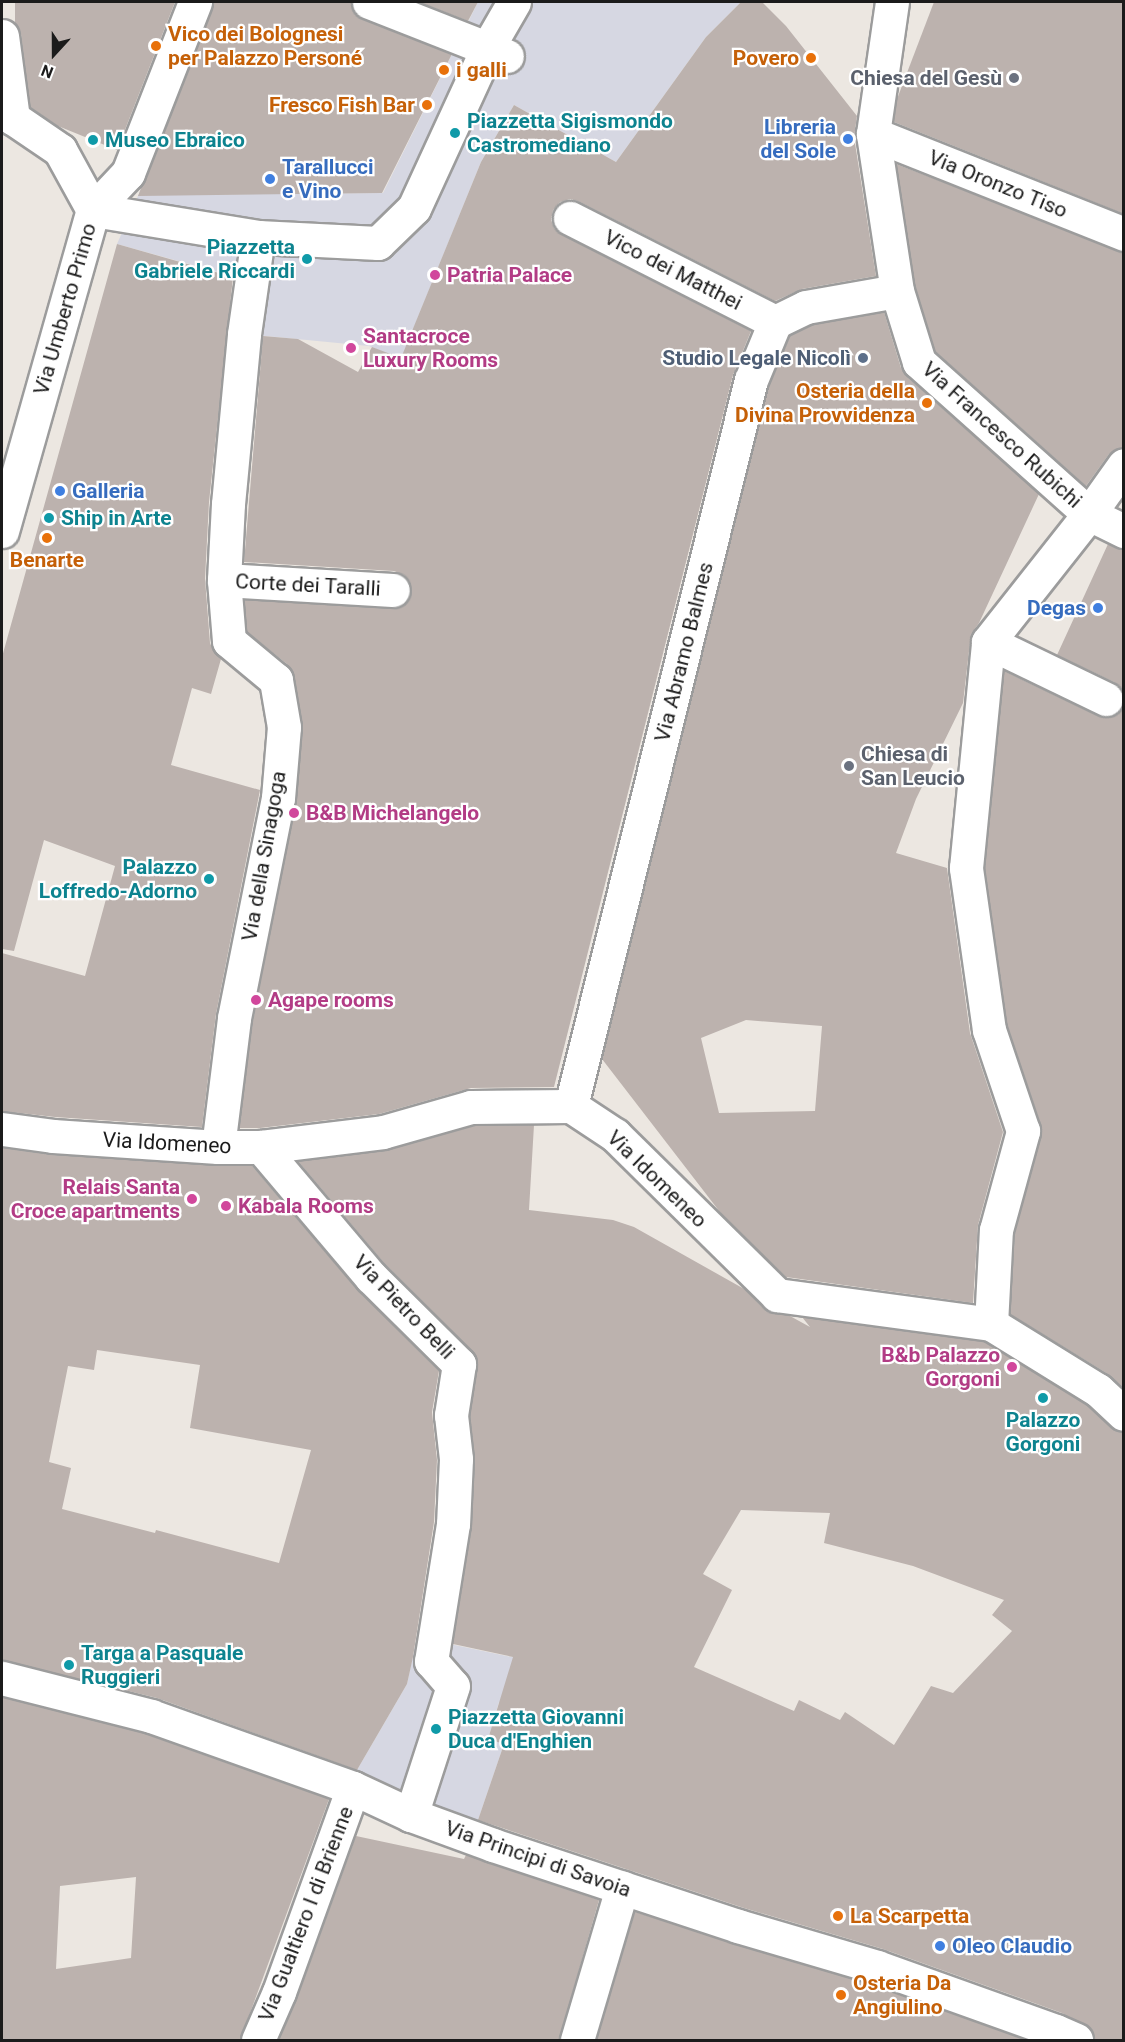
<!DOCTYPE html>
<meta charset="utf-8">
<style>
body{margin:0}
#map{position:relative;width:1125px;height:2042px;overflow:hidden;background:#ece7e1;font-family:Roboto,sans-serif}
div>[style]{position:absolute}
.plaza>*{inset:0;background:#d6d7e2}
.building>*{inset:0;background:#bcb2ae}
.roads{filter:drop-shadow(2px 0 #9c9c9c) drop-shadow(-2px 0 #9c9c9c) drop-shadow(0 2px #9c9c9c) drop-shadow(0 -2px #9c9c9c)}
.pedestrian>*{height:33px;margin:-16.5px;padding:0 16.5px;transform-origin:16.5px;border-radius:16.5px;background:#fff}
.minor>*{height:33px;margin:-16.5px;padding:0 16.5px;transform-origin:16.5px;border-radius:16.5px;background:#fff}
.dots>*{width:16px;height:16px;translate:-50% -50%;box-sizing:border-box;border:3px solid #fff;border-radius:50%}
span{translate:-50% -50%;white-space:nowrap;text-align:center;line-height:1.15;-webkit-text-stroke:4.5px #fff;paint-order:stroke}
.food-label{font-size:21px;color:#c56008;font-weight:700}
.left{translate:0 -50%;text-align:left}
.right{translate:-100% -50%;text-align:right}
.worship-label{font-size:21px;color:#5b616d;font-weight:700}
.culture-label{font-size:21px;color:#0d838f;font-weight:700}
.shop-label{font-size:21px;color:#366cbe;font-weight:700}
.street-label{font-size:21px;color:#1b1b1b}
.hotel-label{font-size:21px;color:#b23c85;font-weight:700}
.service-label{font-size:21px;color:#4e5e75;font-weight:700}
.frame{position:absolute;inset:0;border:3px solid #1b1b1b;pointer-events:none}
.north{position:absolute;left:24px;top:24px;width:60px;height:60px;-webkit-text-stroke:4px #fff;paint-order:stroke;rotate:201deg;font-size:16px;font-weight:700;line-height:24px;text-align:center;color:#1b1b1b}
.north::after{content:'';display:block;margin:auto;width:21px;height:27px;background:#1b1b1b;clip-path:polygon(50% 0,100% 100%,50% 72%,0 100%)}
</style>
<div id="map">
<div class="plaza">
<div style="clip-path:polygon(478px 2px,741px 2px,706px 37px,616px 162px,514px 105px,481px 162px,401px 359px,369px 346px,255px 335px,239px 278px,117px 244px,141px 189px,144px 195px,383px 193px)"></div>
<div style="clip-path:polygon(417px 1637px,577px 1671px,499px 1702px,488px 1739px,504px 1744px,477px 1823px,416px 1799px,357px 1770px,407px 1684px)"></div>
</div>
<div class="building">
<div style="clip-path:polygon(15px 2px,175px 2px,117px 150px,58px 126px,30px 107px,21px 34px,15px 23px)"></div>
<div style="clip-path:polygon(213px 2px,351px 2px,354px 13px,362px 19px,452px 54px,382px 193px,138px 196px)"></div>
<div style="clip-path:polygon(419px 2px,478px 2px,468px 21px)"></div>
<div style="clip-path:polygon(741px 2px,762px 2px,786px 26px,857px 116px,854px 137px,876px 276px,802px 289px,775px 301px,578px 201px,570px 199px,560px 202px,553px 210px,551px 220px,554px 228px,562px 235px,751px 331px,733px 375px,554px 1087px,471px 1088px,379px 1114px,260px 1128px,239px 1128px,253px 1021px,296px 802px,303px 729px,294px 676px,287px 664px,247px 632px,244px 600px,392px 609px,401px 607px,408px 601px,412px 591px,409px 581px,404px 575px,394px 571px,244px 562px,263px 336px,298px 339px,358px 372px,372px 347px,401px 358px,481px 162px,514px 105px,616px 162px,706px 37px)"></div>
<div style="clip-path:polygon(934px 2px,1124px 2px,1124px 214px,894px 122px,897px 99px)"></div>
<div style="clip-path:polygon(896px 164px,1124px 252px,1124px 447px,1109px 454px,1086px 486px,935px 351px,915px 287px)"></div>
<div style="clip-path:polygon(117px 244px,233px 277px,209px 502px,205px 579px,210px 643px,213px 650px,221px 659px,211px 694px,192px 688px,171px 765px,260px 790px,216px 1014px,202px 1127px,55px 1117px,2px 1111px,2px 953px,85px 976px,115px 866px,44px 840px,14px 951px,2px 949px,2px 657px)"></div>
<div style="clip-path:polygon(evenodd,884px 312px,901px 368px,906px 376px,1039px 494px,979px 623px,971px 634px,963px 703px,916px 799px,896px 853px,947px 868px,970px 1033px,1003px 1132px,978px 1225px,973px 1303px,786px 1277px,723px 1216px,602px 1059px,769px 386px,790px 336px,812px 325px,884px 312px,746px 1020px,822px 1026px,815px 1111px,719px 1113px,701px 1038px,746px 1020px)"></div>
<div style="clip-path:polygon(1108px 544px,1124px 549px,1124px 694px,1114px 682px,1057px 655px)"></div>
<div style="clip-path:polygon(1004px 671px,1098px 716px,1108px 718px,1116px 715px,1124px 704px,1124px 1388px,1108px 1374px,1010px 1314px,1015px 1233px,1041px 1135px,1041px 1125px,1007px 1026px,985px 868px)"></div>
<div style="clip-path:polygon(evenodd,534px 1125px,529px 1210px,613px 1220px,634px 1227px,746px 1290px,764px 1309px,790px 1316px,810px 1327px,802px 1317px,985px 1342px,1087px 1405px,1112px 1428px,1124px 1432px,1124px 2040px,1094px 2040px,1091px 2029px,1062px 2013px,883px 1949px,744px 1908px,478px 1820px,504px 1744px,488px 1739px,513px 1657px,453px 1644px,472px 1525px,475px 1460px,470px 1415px,477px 1359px,472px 1351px,385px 1264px,298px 1161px,388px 1150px,474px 1126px,534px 1125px,741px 1510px,830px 1513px,824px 1543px,913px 1566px,1004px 1600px,992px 1615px,1012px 1631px,953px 1693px,931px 1686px,894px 1745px,845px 1712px,840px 1720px,799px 1700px,794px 1711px,694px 1667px,732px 1590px,703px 1574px,741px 1510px)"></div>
<div style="clip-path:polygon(evenodd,2px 1148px,52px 1155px,252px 1166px,357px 1289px,439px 1371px,432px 1412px,437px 1460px,434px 1522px,413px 1657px,407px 1684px,357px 1770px,157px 1698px,2px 1660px,2px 1148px,97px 1350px,200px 1365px,190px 1428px,311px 1450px,279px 1563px,156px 1530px,155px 1533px,62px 1509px,71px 1468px,49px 1462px,68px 1366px,94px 1370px,97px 1350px)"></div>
<div style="clip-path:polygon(evenodd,2px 1697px,146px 1734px,329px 1799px,240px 2040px,2px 2040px,2px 1697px,136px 1877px,131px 1958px,56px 1969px,60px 1886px,136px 1877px)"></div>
<div style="clip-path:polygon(356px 1836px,464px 1859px,466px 1855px,599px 1900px,559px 2040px,278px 2040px,297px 1998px)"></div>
<div style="clip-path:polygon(635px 1912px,871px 1985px,1027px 2040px,596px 2040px)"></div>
</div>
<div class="roads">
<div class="pedestrian">
<div style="left:369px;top:2px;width:148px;rotate:21.4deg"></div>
<div style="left:2px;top:36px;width:83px;rotate:82.4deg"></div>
<div style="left:13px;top:118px;width:57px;rotate:34.2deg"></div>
<div style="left:60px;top:150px;width:68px;rotate:61.2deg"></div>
<div style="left:93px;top:210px;width:167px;rotate:9.3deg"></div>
<div style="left:2px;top:531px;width:334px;rotate:-74.2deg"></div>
<div style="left:93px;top:210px;width:51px;rotate:-46.6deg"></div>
<div style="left:128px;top:173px;width:184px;rotate:-68.6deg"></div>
</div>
<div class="minor">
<div style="left:892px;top:2px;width:133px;rotate:98.2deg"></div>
<div style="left:873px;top:134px;width:159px;rotate:81.3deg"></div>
<div style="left:897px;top:291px;width:74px;rotate:72.8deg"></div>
<div style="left:919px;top:362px;width:228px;rotate:41.8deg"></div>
<div style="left:1089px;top:514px;width:39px;rotate:26deg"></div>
<div style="left:873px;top:134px;width:270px;rotate:21.7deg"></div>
<div style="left:570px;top:218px;width:230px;rotate:26.9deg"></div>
<div style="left:224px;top:580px;width:169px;rotate:3.4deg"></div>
<div style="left:988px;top:642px;width:131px;rotate:25.8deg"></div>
<div style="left:571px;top:1106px;width:748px;rotate:-76.08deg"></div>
<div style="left:751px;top:380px;width:63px;rotate:-67.5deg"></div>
<div style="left:775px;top:322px;width:34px;rotate:-26deg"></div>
<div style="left:806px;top:307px;width:92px;rotate:-10deg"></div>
<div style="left:2px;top:1129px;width:51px;rotate:7.8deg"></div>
<div style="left:53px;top:1136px;width:165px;rotate:3.8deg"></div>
<div style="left:218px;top:1147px;width:43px"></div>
<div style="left:261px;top:1147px;width:123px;rotate:-7deg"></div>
<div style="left:383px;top:1132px;width:91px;rotate:-15.9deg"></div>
<div style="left:471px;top:1107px;width:100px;rotate:-0.6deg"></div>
<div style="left:571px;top:1106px;width:53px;rotate:33.4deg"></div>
<div style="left:615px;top:1135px;width:228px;rotate:44.6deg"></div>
<div style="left:777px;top:1295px;width:216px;rotate:7.7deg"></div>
<div style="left:991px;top:1324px;width:126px;rotate:31.7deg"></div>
<div style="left:1098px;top:1390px;width:35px;rotate:43deg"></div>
<div style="left:218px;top:1147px;width:130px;rotate:-82.9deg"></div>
<div style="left:234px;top:1018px;width:224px;rotate:-78.7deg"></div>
<div style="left:278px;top:798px;width:71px;rotate:-85.2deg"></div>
<div style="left:284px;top:727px;width:48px;rotate:-99.7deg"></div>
<div style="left:276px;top:680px;width:61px;rotate:-140.3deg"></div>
<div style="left:229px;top:641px;width:61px;rotate:-94.7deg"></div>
<div style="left:224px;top:580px;width:76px;rotate:-87deg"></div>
<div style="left:228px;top:504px;width:171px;rotate:-84.6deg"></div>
<div style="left:244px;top:334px;width:98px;rotate:-81.8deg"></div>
<div style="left:258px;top:237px;width:120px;rotate:2.9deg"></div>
<div style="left:378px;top:243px;width:50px;rotate:-44.2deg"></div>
<div style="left:414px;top:208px;width:177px;rotate:-65.3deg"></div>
<div style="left:488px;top:47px;width:52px;rotate:-60deg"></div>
<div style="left:261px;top:1147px;width:170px;rotate:49.8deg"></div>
<div style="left:371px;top:1277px;width:124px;rotate:44.7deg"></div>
<div style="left:459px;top:1364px;width:52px;rotate:98.9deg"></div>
<div style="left:451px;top:1415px;width:44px;rotate:83.5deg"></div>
<div style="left:456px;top:1459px;width:65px;rotate:92.6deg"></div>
<div style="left:453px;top:1524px;width:139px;rotate:99.1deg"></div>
<div style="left:431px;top:1661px;width:33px;rotate:49deg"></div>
<div style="left:453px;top:1686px;width:136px;rotate:108deg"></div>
<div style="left:991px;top:1324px;width:94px;rotate:-87deg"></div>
<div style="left:996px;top:1230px;width:103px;rotate:-74.7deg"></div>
<div style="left:1023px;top:1131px;width:107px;rotate:-108.6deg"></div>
<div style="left:989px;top:1030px;width:164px;rotate:-98.1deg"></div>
<div style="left:966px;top:868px;width:227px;rotate:-84.4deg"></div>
<div style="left:988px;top:642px;width:163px;rotate:-51.7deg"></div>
<div style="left:1089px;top:514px;width:60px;rotate:-54.5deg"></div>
<div style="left:2px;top:1678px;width:154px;rotate:14.3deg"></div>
<div style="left:151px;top:1716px;width:214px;rotate:19.6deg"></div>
<div style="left:353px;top:1788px;width:64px;rotate:25deg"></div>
<div style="left:411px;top:1815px;width:87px;rotate:20.1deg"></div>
<div style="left:493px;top:1845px;width:258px;rotate:18.3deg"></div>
<div style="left:738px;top:1926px;width:145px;rotate:16.4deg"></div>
<div style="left:877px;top:1967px;width:190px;rotate:19.7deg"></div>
<div style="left:1056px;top:2031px;width:22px;rotate:24deg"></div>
<div style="left:258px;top:2040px;width:52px;rotate:-66.4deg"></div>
<div style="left:279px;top:1992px;width:217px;rotate:-70.1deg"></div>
<div style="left:577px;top:2040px;width:159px;rotate:-73.5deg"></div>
</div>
</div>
<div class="dots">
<div style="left:156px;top:46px;background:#e8710a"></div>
<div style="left:811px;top:58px;background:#e8710a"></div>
<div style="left:444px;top:70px;background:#e8710a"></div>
<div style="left:1014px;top:78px;background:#6b7280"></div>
<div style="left:427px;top:105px;background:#e8710a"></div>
<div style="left:455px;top:133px;background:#0f9aa8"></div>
<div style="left:848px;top:139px;background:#3f7fe0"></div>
<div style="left:93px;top:140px;background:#0f9aa8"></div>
<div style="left:270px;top:179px;background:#3f7fe0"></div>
<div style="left:307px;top:259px;background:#0f9aa8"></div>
<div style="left:435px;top:275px;background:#d1479c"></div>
<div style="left:351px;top:348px;background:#d1479c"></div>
<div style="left:863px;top:358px;background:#5c6f8a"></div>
<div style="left:927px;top:403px;background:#e8710a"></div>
<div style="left:60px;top:491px;background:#3f7fe0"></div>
<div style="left:49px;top:518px;background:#0f9aa8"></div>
<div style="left:47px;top:538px;background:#e8710a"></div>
<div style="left:1098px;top:608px;background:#3f7fe0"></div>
<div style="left:849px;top:766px;background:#6b7280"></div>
<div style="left:294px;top:813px;background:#d1479c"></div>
<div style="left:209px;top:879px;background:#0f9aa8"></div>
<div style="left:256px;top:1000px;background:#d1479c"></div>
<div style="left:192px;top:1199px;background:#d1479c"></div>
<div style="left:226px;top:1206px;background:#d1479c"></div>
<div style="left:1012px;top:1367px;background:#d1479c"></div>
<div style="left:1043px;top:1398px;background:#0f9aa8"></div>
<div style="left:69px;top:1665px;background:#0f9aa8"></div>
<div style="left:436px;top:1729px;background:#0f9aa8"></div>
<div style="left:838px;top:1916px;background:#e8710a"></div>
<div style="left:940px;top:1946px;background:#3f7fe0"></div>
<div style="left:841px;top:1995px;background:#e8710a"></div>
</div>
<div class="food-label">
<span class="left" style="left:168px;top:46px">Vico dei Bolognesi<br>per Palazzo Personé</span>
<span class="right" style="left:799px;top:58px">Povero</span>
<span class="left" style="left:456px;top:70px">i galli</span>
<span class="right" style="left:415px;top:105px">Fresco Fish Bar</span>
<span class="right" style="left:915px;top:403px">Osteria della<br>Divina Provvidenza</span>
<span style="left:47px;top:560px">Benarte</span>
<span class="left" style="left:850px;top:1916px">La Scarpetta</span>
<span class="left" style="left:853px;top:1995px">Osteria Da<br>Angiulino</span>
</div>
<div class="worship-label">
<span class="right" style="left:1002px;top:78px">Chiesa del Gesù</span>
<span class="left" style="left:861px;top:766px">Chiesa di<br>San Leucio</span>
</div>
<div class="culture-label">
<span class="left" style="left:467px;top:133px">Piazzetta Sigismondo<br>Castromediano</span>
<span class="left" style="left:105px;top:140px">Museo Ebraico</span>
<span class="right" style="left:295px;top:259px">Piazzetta<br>Gabriele Riccardi</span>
<span class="left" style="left:61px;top:518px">Ship in Arte</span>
<span class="right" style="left:197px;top:879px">Palazzo<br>Loffredo-Adorno</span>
<span style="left:1043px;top:1432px">Palazzo<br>Gorgoni</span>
<span class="left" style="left:81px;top:1665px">Targa a Pasquale<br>Ruggieri</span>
<span class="left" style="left:448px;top:1729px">Piazzetta Giovanni<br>Duca d'Enghien</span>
</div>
<div class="shop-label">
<span class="right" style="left:836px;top:139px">Libreria<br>del Sole</span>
<span class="left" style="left:282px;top:179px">Tarallucci<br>e Vino</span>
<span class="left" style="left:72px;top:491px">Galleria</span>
<span class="right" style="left:1086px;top:608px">Degas</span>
<span class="left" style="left:952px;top:1946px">Oleo Claudio</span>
</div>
<div class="street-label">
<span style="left:998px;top:184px;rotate:22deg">Via Oronzo Tiso</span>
<span style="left:673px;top:270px;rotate:27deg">Vico dei Matthei</span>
<span style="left:65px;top:309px;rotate:-74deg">Via Umberto Primo</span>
<span style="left:1002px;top:435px;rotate:42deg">Via Francesco Rubichi</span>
<span style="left:308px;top:585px;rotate:3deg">Corte dei Taralli</span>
<span style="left:684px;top:652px;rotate:-76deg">Via Abramo Balmes</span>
<span style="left:264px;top:856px;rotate:-80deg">Via della Sinagoga</span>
<span style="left:167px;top:1143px;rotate:3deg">Via Idomeneo</span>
<span style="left:657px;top:1179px;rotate:44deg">Via Idomeneo</span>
<span style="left:404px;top:1307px;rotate:46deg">Via Pietro Belli</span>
<span style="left:538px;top:1859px;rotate:19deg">Via Principi di Savoia</span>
<span style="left:306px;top:1914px;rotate:-69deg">Via Gualtiero I di Brienne</span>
</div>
<div class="hotel-label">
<span class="left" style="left:447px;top:275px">Patria Palace</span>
<span class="left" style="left:363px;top:348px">Santacroce<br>Luxury Rooms</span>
<span class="left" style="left:306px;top:813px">B&amp;B Michelangelo</span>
<span class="left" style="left:268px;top:1000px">Agape rooms</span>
<span class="right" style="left:180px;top:1199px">Relais Santa<br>Croce apartments</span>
<span class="left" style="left:238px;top:1206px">Kabala Rooms</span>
<span class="right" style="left:1000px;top:1367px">B&amp;b Palazzo<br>Gorgoni</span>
</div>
<div class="service-label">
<span class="right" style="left:851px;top:358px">Studio Legale Nicolì</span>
</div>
<div class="frame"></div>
<div class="north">N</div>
</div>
